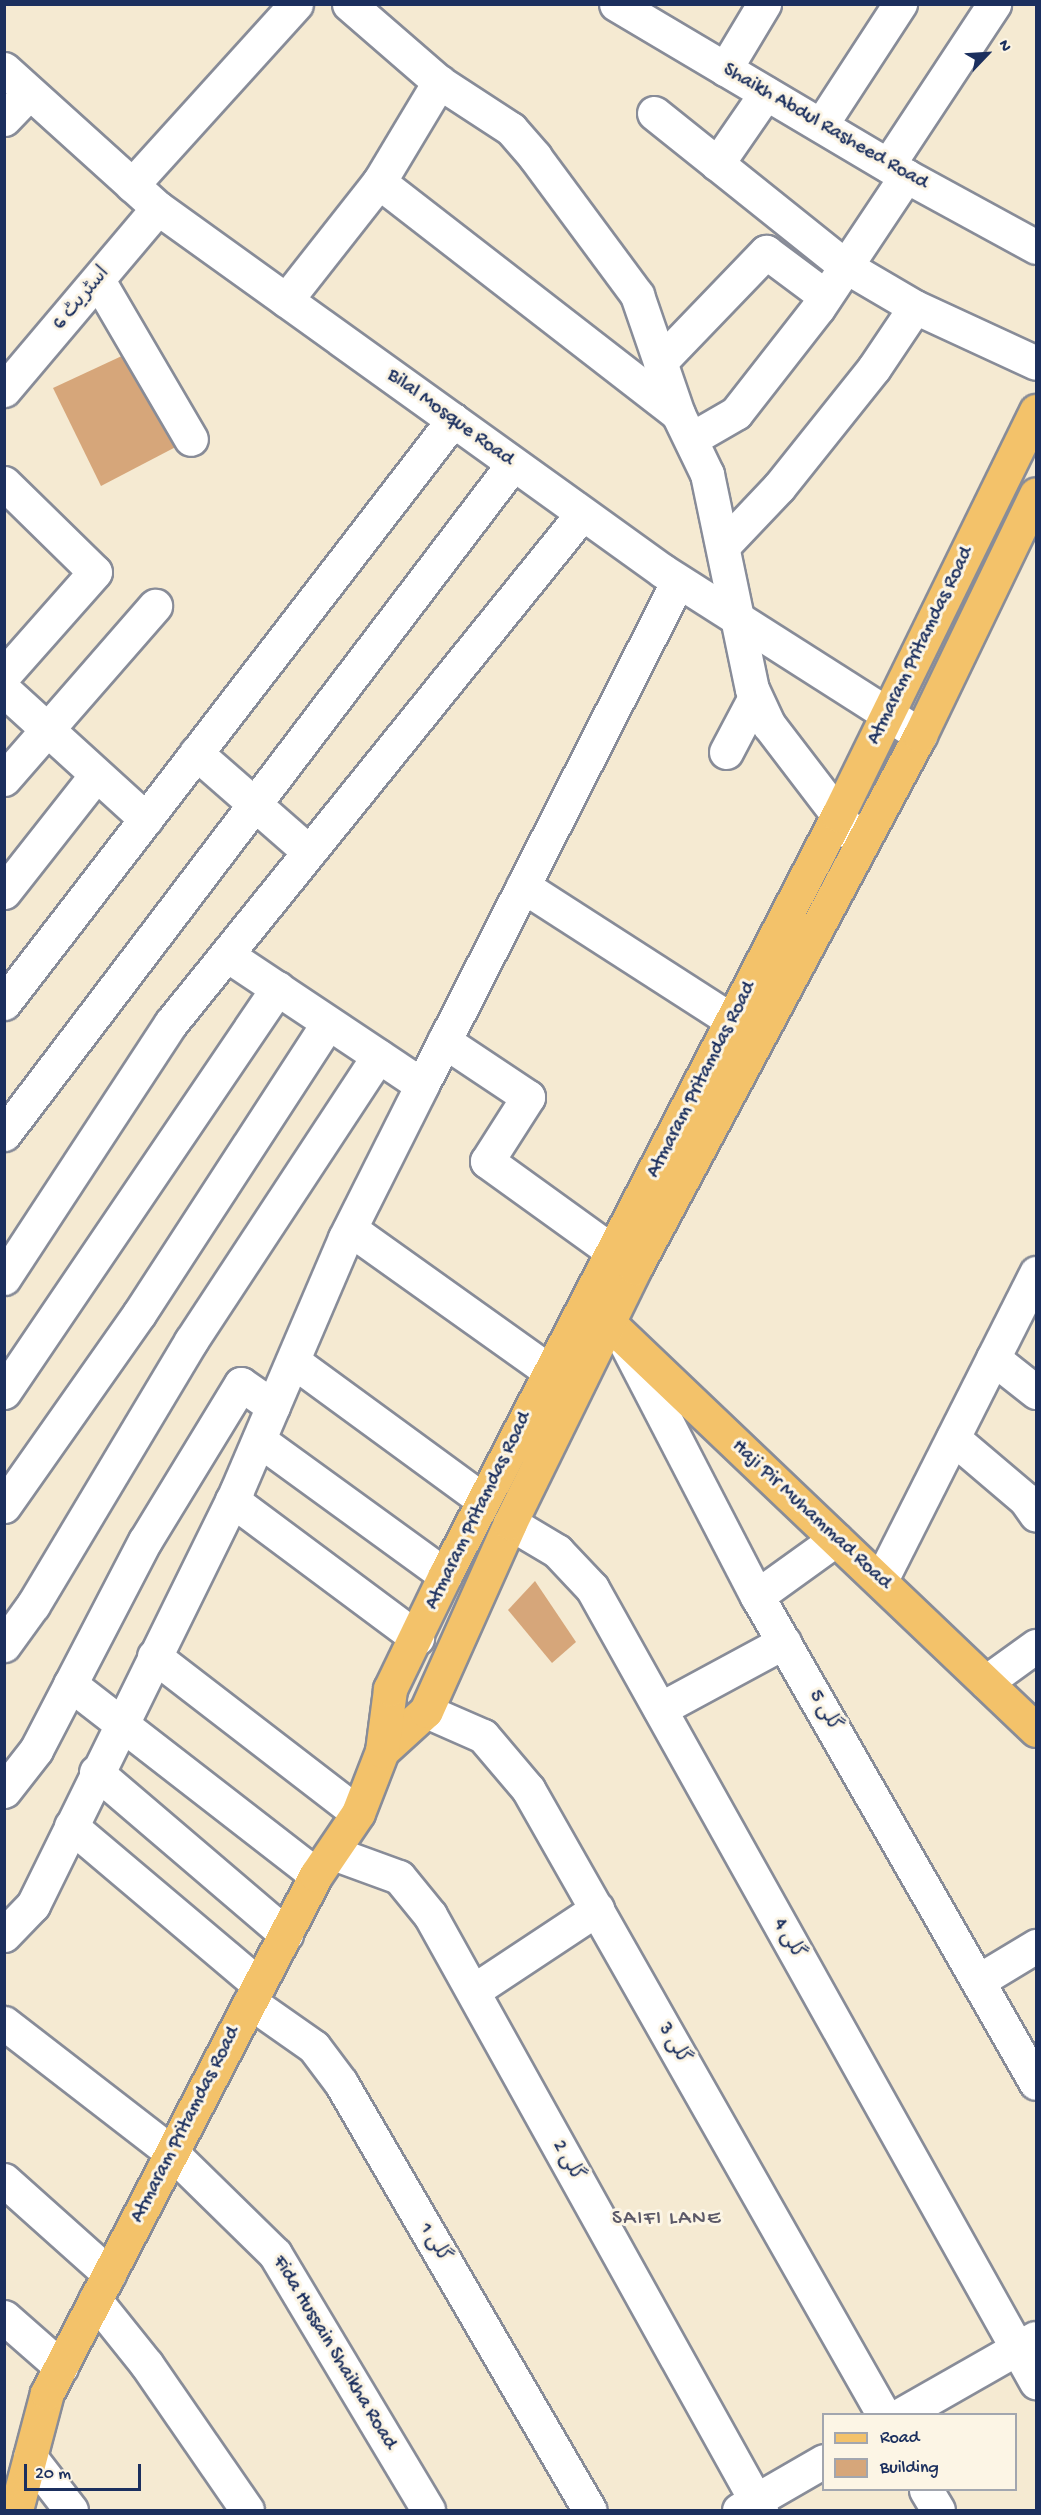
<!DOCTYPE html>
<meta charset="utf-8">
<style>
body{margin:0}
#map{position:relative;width:1041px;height:2515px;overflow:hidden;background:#f5ead2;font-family:"Gochi Hand","Playpen Sans Arabic",sans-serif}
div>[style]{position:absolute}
.building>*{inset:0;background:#d6a67a}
.roads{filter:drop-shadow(2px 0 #888c98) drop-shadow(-2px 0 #888c98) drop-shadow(0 2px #888c98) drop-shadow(0 -2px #888c98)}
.minor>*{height:33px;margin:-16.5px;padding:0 16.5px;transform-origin:16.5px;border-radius:16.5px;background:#fff}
.major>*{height:33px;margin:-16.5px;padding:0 16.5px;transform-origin:16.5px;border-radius:16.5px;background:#f3c26a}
span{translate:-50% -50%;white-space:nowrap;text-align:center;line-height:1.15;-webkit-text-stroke:6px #fcf5e5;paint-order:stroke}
.street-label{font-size:20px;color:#1b2f5e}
.neighbourhood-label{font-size:21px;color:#5c5968;letter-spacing:1.5px}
.frame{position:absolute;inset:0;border:6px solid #1b2f5e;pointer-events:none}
.legend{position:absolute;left:822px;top:2413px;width:195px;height:78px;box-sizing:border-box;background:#fcf5e5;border:2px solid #a2a6af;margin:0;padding:8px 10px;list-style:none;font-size:18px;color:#1b2f5e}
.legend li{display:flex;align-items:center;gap:12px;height:30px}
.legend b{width:30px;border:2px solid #a2a6af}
.north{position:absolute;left:957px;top:24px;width:60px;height:60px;-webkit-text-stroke:4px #fcf5e5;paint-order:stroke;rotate:65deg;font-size:16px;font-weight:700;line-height:24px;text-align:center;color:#1b2f5e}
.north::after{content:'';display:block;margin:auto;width:21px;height:27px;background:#1b2f5e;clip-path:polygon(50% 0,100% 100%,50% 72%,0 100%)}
.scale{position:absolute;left:24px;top:2464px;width:117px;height:27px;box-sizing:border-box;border:3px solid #1b2f5e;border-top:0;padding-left:8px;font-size:18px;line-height:21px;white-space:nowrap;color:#1b2f5e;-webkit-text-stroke:4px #fcf5e5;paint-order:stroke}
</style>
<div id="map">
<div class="building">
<div style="clip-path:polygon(139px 348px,191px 439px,101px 486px,53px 388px)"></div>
<div style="clip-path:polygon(535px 1581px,576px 1642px,552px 1663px,508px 1610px)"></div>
</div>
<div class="roads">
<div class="minor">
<div style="left:349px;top:4px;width:119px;rotate:40.9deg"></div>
<div style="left:439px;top:82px;width:86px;rotate:33.1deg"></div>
<div style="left:511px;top:129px;width:37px;rotate:49deg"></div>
<div style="left:535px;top:157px;width:172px;rotate:53.5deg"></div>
<div style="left:637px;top:295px;width:126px;rotate:71deg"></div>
<div style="left:616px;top:4px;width:337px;rotate:30.7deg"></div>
<div style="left:906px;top:176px;width:148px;rotate:28.6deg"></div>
<div style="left:4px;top:69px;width:207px;rotate:42.1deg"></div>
<div style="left:158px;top:208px;width:622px;rotate:35.71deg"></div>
<div style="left:663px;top:571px;width:305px;rotate:32.5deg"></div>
<div style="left:725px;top:69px;width:76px;rotate:-59deg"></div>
<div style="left:654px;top:113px;width:245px;rotate:38.7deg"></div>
<div style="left:845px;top:266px;width:81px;rotate:30.4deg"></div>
<div style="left:915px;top:307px;width:133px;rotate:24.8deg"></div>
<div style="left:4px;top:119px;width:35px;rotate:-46deg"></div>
<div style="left:821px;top:125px;width:145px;rotate:-56.9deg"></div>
<div style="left:717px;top:164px;width:86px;rotate:-55.4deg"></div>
<div style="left:888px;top:165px;width:193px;rotate:-56.6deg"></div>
<div style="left:379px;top:182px;width:378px;rotate:37.8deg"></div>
<div style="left:678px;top:414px;width:67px;rotate:64.2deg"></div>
<div style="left:707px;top:474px;width:220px;rotate:78.2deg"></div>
<div style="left:752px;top:689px;width:40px;rotate:65deg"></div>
<div style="left:769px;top:725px;width:138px;rotate:52.6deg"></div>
<div style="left:132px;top:185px;width:244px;rotate:-47.8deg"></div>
<div style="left:98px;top:280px;width:184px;rotate:59.7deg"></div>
<div style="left:286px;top:300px;width:150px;rotate:-51.8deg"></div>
<div style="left:379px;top:182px;width:117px;rotate:-59deg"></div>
<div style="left:660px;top:362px;width:153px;rotate:-46.1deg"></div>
<div style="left:766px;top:252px;width:74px;rotate:36.7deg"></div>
<div style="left:4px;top:390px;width:238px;rotate:-49.8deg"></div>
<div style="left:691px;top:439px;width:52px;rotate:-30deg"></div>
<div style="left:736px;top:413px;width:133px;rotate:-52deg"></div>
<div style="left:818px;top:308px;width:159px;rotate:-56.3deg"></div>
<div style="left:4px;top:483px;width:127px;rotate:44.4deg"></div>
<div style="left:95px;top:572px;width:137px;rotate:131.5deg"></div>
<div style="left:724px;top:545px;width:80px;rotate:-46.5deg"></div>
<div style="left:779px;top:487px;width:152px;rotate:-51.4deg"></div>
<div style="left:874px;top:368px;width:73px;rotate:-56.1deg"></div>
<div style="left:4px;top:690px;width:192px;rotate:42.3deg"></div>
<div style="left:726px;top:752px;width:62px;rotate:-62.2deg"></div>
<div style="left:196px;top:753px;width:150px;rotate:41.2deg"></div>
<div style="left:4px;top:779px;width:230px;rotate:-48.9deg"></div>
<div style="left:523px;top:886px;width:277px;rotate:32.8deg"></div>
<div style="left:4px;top:892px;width:149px;rotate:-51.8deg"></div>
<div style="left:227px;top:955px;width:234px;rotate:33.7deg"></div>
<div style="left:422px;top:1085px;width:565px;rotate:-63.07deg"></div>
<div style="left:4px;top:1003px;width:736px;rotate:-52.4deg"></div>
<div style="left:444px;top:1041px;width:101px;rotate:33.7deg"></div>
<div style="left:528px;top:1097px;width:76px;rotate:122.6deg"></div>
<div style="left:487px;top:1161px;width:181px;rotate:35.8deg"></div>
<div style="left:4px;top:1134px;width:841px;rotate:-52.78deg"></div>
<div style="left:350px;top:1229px;width:244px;rotate:35.5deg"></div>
<div style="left:4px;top:1278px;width:305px;rotate:-56.8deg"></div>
<div style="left:171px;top:1023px;width:654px;rotate:-51.08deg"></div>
<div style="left:623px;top:1338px;width:291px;rotate:62.6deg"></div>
<div style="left:757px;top:1596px;width:561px;rotate:60.19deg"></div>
<div style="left:993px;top:1358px;width:55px;rotate:38.3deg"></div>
<div style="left:293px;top:1361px;width:235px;rotate:36.2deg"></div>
<div style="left:4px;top:1392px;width:488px;rotate:-55.9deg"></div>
<div style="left:953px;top:1438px;width:94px;rotate:40.3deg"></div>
<div style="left:1025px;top:1499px;width:19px;rotate:55deg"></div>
<div style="left:259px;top:1440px;width:230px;rotate:36deg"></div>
<div style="left:232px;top:1500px;width:231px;rotate:36.7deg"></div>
<div style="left:4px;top:1506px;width:235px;rotate:-54.9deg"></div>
<div style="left:139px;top:1314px;width:347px;rotate:-57deg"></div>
<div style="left:510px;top:1523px;width:55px;rotate:30.8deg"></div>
<div style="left:557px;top:1551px;width:51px;rotate:46.6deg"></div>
<div style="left:592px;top:1588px;width:910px;rotate:60.79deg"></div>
<div style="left:881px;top:1580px;width:344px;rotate:-63.2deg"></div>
<div style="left:757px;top:1596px;width:97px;rotate:-35.8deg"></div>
<div style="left:4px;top:1645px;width:49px;rotate:-54.1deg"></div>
<div style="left:33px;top:1605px;width:308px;rotate:-59.1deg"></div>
<div style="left:191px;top:1341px;width:341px;rotate:-56.7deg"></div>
<div style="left:154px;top:1656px;width:257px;rotate:37.6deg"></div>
<div style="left:986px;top:1682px;width:62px;rotate:-35.8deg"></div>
<div style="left:70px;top:1684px;width:311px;rotate:37.8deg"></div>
<div style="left:660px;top:1709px;width:141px;rotate:-28.4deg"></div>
<div style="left:426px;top:1711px;width:62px;rotate:23.7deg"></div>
<div style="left:483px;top:1736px;width:70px;rotate:49.7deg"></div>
<div style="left:528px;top:1789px;width:719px;rotate:60.4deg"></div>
<div style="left:96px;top:1772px;width:250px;rotate:40.5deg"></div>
<div style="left:4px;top:1791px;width:52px;rotate:-52deg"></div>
<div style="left:36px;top:1750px;width:236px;rotate:-62.5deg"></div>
<div style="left:145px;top:1541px;width:184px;rotate:-58.6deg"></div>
<div style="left:241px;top:1384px;width:39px;rotate:35deg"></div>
<div style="left:71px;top:1826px;width:246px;rotate:40.2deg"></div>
<div style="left:333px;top:1853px;width:70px;rotate:20deg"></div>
<div style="left:399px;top:1877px;width:49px;rotate:50.8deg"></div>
<div style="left:430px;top:1915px;width:681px;rotate:60.91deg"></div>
<div style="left:4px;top:1935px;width:42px;rotate:-46deg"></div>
<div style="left:33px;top:1905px;width:462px;rotate:-63.8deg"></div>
<div style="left:237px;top:1490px;width:274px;rotate:-66.8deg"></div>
<div style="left:345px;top:1238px;width:171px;rotate:-63.3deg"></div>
<div style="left:978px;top:1981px;width:68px;rotate:-31.1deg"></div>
<div style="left:473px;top:1991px;width:149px;rotate:-33.5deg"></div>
<div style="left:250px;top:2002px;width:78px;rotate:35.1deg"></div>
<div style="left:314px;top:2047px;width:45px;rotate:53.1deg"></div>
<div style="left:341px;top:2083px;width:494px;rotate:59.8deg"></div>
<div style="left:4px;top:2023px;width:212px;rotate:37.7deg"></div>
<div style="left:172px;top:2153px;width:144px;rotate:44.4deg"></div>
<div style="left:275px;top:2254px;width:298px;rotate:59.1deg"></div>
<div style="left:4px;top:2180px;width:141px;rotate:41.8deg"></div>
<div style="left:95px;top:2300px;width:83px;rotate:51.3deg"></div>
<div style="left:147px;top:2365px;width:176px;rotate:55.4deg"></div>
<div style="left:4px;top:2317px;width:76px;rotate:41.3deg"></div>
<div style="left:902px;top:2414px;width:153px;rotate:-29.7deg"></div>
<div style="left:30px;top:2457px;width:67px;rotate:52.3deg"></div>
<div style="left:926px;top:2490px;width:23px;rotate:59deg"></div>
<div style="left:739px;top:2510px;width:98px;rotate:-30deg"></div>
</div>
<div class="major">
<div style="left:593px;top:1308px;width:612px;rotate:43.61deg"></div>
<div style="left:382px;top:1751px;width:59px;rotate:-42.3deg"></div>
<div style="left:426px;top:1711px;width:206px;rotate:-65.9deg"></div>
<div style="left:510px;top:1523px;width:284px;rotate:-63.9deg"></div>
<div style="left:635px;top:1268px;width:604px;rotate:-61.87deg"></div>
<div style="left:920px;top:735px;width:267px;rotate:-64.3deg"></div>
<div style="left:16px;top:2510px;width:121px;rotate:-75.2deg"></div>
<div style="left:47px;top:2393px;width:584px;rotate:-62.56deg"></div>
<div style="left:316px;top:1875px;width:75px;rotate:-55.9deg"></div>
<div style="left:358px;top:1813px;width:66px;rotate:-68.8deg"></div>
<div style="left:382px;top:1751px;width:63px;rotate:-82.6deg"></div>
<div style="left:390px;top:1689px;width:127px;rotate:-64.2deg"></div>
<div style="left:445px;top:1575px;width:856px;rotate:-62.66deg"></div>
<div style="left:838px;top:815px;width:450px;rotate:-63.9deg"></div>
</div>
</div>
<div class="street-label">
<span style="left:825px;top:127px;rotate:30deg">Shaikh Abdul Rasheed Road</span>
<span style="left:82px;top:299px;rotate:-50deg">اسٹریٹ 6</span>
<span style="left:450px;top:418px;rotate:36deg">Bilal Mosque Road</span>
<span style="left:921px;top:646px;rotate:-64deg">Atmaram Pritamdas Road</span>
<span style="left:702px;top:1080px;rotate:-63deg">Atmaram Pritamdas Road</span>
<span style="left:479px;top:1511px;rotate:-64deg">Atmaram Pritamdas Road</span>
<span style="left:811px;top:1515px;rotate:43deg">Haji Pir Muhammad Road</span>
<span style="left:824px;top:1711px;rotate:60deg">گلی 5</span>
<span style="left:788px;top:1939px;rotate:61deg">گلی 4</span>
<span style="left:673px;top:2044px;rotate:60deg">گلی 3</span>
<span style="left:186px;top:2125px;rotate:-63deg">Atmaram Pritamdas Road</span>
<span style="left:567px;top:2161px;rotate:61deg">گلی 2</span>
<span style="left:434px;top:2243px;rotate:60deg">گلی 1</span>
<span style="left:334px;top:2353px;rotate:59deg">Fida Hussain Shaikha Road</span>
</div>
<div class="neighbourhood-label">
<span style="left:667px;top:2220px">SAIFI LANE</span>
</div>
<div class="frame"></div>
<ul class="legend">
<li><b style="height:8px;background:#f3c26a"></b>Road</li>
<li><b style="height:16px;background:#d6a67a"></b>Building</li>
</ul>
<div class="north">N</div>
<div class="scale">20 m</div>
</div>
